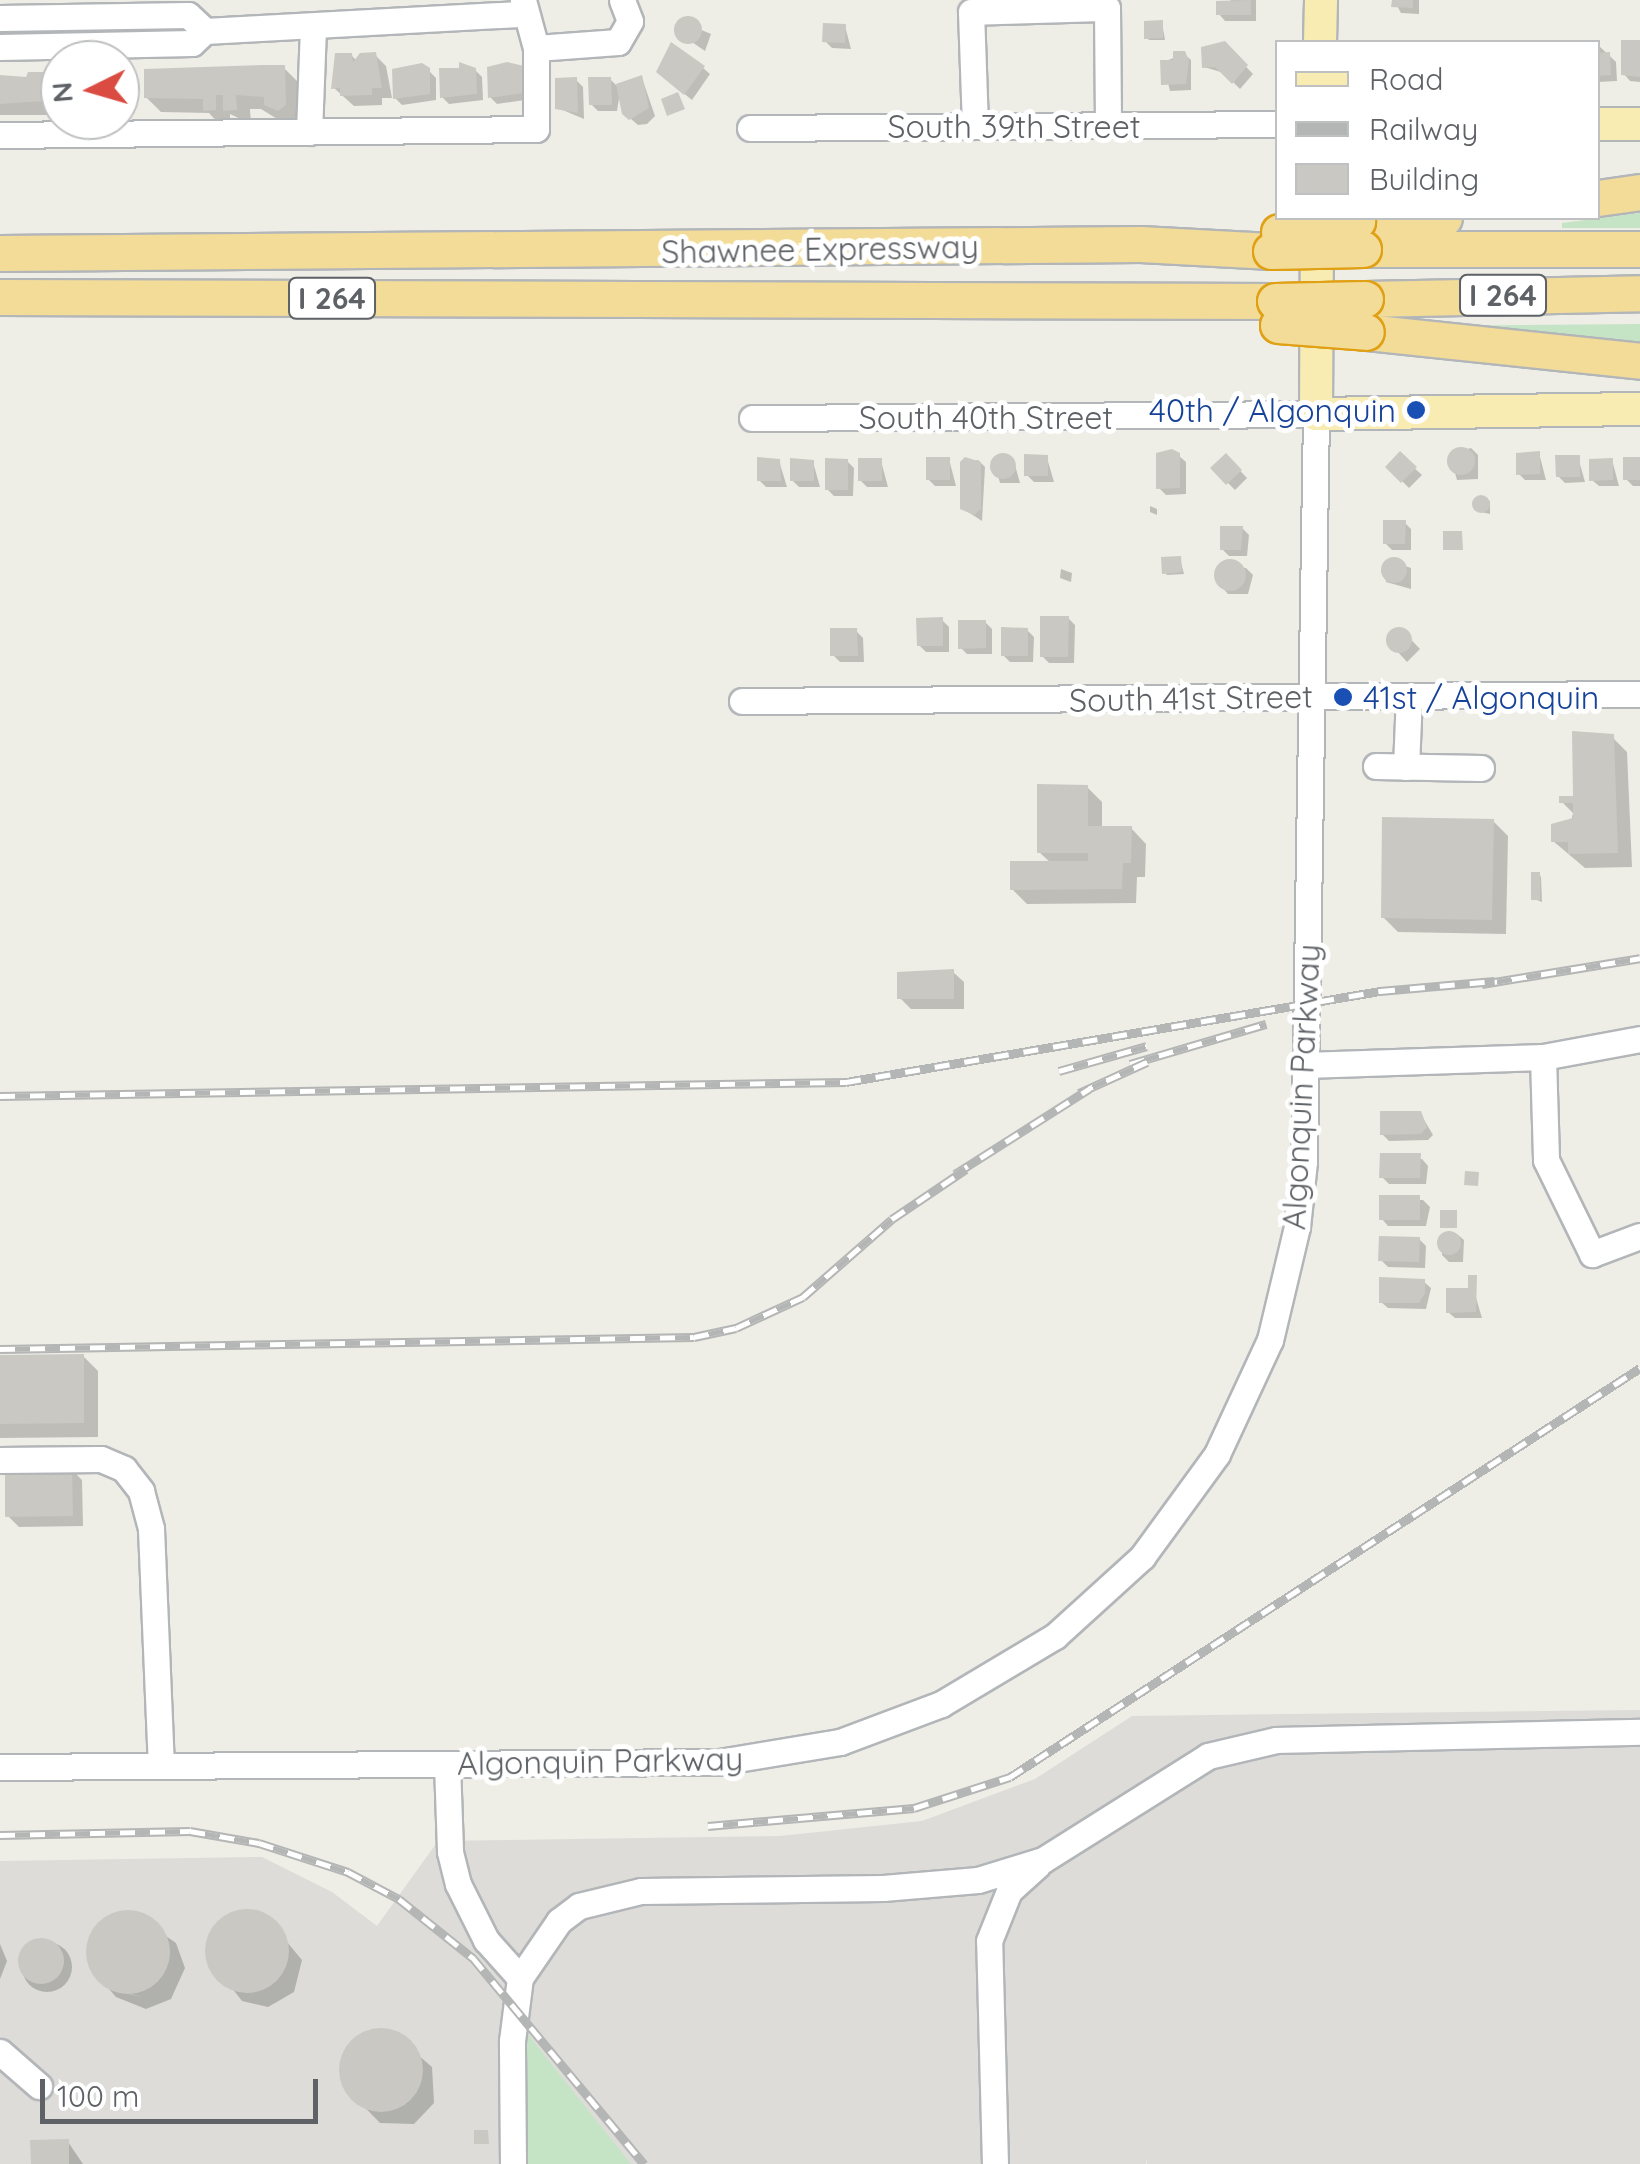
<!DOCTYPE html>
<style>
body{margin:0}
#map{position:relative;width:1640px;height:2164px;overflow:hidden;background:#eeede6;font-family:Quicksand,sans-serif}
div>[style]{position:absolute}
.industrial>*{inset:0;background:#dddcd8}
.green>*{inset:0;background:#c5e4c5}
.shadow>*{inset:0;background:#0003}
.round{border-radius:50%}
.building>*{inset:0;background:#cac8c2}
.roads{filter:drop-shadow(2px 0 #b3b6b9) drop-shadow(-2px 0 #b3b6b9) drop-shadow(0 2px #b3b6b9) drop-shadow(0 -2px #b3b6b9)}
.minor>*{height:25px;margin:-12.5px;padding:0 12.5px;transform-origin:12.5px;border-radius:12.5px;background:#fff}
.major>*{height:32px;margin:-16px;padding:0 16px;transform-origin:16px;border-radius:16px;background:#f8ecb2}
.highway>*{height:35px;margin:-17.5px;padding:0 17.5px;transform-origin:17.5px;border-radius:17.5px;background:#f3dc98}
.rail>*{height:9px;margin-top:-4.5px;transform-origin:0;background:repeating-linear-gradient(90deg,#fff 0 15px,#b4b5b5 0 30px);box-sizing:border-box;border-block:2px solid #b4b5b5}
.bridges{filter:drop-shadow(2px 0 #e0a015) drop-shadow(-2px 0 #e0a015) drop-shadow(0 2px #e0a015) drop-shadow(0 -2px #e0a015)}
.highway-bridge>*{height:35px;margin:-17.5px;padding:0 17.5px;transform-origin:17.5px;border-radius:17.5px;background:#f3dc98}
.dots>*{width:28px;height:28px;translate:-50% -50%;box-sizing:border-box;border:5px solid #fff;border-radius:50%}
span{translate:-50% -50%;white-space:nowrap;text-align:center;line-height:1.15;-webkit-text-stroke:10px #fff;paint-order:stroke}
.shield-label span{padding:2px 8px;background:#fff;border:2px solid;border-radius:8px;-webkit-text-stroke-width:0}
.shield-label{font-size:30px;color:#5e6165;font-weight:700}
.street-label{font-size:32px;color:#5e6165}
.transit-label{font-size:32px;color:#164399}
.right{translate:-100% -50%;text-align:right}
.left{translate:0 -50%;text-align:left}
.legend{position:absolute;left:1275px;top:40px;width:325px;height:180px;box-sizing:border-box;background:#fff;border:2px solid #bfc0c1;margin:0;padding:12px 18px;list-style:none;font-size:30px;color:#5e6165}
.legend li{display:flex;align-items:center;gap:20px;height:50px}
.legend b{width:50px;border:2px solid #bfc0c1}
.north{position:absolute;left:40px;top:40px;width:100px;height:100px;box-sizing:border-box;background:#fff;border:2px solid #bfc0c1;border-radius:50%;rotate:265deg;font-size:28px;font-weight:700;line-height:40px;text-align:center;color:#5e6165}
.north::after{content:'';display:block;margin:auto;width:35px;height:45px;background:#da4c41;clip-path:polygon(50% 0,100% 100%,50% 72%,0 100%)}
.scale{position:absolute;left:40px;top:2079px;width:278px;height:45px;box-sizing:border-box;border:5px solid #5e6165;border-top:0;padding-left:12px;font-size:30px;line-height:35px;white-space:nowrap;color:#5e6165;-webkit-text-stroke:8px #fff;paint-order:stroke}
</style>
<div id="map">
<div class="industrial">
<div style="clip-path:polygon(1640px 1710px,1640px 2164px,1147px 2164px,1146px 2158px,1146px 2164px,0 2164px,0 1861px,262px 1857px,332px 1892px,377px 1926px,438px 1841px,780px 1836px,922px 1821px,1035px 1779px,1132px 1716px)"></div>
</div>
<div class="green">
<div style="clip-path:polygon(1640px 213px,1640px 228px,1562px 228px,1562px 223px)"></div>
<div style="clip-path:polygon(1640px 324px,1640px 351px,1417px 326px)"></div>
<div style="clip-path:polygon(525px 2031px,631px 2164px,525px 2164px)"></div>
</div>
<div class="shadow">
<div style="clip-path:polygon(1231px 0,1256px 0,1256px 21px,1225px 21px,1219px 14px)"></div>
<div style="clip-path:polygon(1394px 0,1419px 0,1419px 14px,1401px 13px)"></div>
<div style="clip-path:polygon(678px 20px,711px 34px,705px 51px,676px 31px)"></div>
<div style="clip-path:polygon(1162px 23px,1165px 40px,1149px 40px,1147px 38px)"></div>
<div style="clip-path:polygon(845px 26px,851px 49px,832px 48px,825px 41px)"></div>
<div style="clip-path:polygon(1640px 43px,1640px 82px,1630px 81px,1624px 74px)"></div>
<div style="clip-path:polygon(1224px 44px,1253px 74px,1240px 89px,1224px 73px,1204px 67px)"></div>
<div style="clip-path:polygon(1598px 45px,1616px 62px,1617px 81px,1598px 82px)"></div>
<div style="clip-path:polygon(1184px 54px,1191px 60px,1191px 90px,1170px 91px,1163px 62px)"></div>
<div style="clip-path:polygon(351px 55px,357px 61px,375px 55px,386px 66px,392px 98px,382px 98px,382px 105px,354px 106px,334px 88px)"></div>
<div style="clip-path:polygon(284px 68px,299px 83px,300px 120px,287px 125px,261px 109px,250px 109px,251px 124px,230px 114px,230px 125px,220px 125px,209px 113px,161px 112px,146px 97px)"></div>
<div style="clip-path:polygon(703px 68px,710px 74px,692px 100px,666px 79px)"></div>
<div style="clip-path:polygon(523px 69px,531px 99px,497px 104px,490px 97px)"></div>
<div style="clip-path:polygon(475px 70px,482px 77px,483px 100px,449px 104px,442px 97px)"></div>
<div style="clip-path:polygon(429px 71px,436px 78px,436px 100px,402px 105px,395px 98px)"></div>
<div style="clip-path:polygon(60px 74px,60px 115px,0 115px,0 80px)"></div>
<div style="clip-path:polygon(642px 78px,655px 116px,647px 124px,638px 125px,624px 113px,620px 92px,617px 111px,598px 111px,591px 104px,610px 79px,617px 86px)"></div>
<div style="clip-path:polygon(576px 80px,583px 87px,584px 119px,558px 108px)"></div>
<div style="clip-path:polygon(1471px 448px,1478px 455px,1478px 479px,1457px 480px,1450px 454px)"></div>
<div style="clip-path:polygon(1539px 453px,1546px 480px,1525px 480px,1519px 474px)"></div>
<div style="clip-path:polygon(1400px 455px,1422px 475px,1409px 488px,1388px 467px)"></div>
<div style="clip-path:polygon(1179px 456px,1186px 462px,1186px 494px,1166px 495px,1159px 488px)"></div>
<div style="clip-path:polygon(1226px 456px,1247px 478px,1235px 490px,1213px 468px)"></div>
<div style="clip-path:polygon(1578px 457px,1585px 482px,1565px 483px,1558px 476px)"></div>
<div style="clip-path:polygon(993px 458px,1013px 458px,1020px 483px,1000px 483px)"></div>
<div style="clip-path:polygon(1047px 458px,1054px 482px,1034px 482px,1027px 475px)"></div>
<div style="clip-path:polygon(949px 459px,956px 486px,935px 486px,928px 479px)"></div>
<div style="clip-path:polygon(978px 460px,985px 467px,982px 521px,962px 508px,962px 464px)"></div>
<div style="clip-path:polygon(1612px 460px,1619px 486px,1599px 486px,1592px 480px)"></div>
<div style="clip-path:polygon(1640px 460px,1640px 486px,1633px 486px,1626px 479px)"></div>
<div style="clip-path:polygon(779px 461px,787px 487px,766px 487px,759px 480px)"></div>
<div style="clip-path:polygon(847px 461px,854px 468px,853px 496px,834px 496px,827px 489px)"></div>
<div style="clip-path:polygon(881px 461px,888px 487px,867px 487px,860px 480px)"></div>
<div style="clip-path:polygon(813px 462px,820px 487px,799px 487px,792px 480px)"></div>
<div style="clip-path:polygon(1478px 498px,1490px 501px,1490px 514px,1481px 512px)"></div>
<div style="clip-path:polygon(1150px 506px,1157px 509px,1157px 515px,1150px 512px)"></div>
<div style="clip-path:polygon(1404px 522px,1411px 529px,1411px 550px,1392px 550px,1385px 543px)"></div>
<div style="clip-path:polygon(1242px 528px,1249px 535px,1247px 556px,1229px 556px,1222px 549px)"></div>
<div style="clip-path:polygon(1180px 559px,1184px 574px,1167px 575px,1164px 572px)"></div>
<div style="clip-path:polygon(1386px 560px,1411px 568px,1411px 589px,1386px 582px)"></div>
<div style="clip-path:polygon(1219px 566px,1246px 568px,1253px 575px,1248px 594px,1228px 594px,1215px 579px)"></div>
<div style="clip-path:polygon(1061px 569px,1072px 573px,1071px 582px,1060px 578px)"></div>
<div style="clip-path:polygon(1068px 618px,1075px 625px,1074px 663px,1049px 663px,1042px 656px)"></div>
<div style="clip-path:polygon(942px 620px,949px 627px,949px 652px,926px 652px,919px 645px)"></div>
<div style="clip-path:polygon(985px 622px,992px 629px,992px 654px,967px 654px,961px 648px)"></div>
<div style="clip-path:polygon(1399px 627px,1420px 649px,1407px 662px,1386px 639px)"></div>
<div style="clip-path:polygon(1027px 630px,1034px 637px,1033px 662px,1010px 662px,1003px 655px)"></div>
<div style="clip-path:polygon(856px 631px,863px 638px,864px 662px,840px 662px,833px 655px)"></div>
<div style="clip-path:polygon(1612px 737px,1627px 752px,1632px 867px,1585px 868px,1553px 841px,1570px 826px,1573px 813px,1562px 802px,1575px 798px)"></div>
<div style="clip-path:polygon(1087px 787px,1102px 802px,1102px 829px,1131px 828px,1146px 844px,1145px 877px,1137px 877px,1136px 903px,1027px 904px,1012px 889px,1051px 863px,1039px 852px)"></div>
<div style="clip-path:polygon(1493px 821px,1508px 836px,1506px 934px,1398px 932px,1383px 917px)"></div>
<div style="clip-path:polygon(1539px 874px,1541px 877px,1542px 902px,1534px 899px)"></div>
<div style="clip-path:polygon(953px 972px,964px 982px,964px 1009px,911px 1009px,900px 998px)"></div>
<div style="clip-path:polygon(1420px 1113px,1433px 1135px,1428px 1140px,1389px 1141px,1382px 1134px)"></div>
<div style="clip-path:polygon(1382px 1156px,1422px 1159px,1428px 1166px,1426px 1184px,1389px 1184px,1382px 1177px)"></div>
<div style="clip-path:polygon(1382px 1198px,1423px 1200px,1430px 1207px,1426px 1226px,1388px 1226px,1382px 1219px)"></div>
<div style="clip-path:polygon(1457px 1234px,1464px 1240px,1463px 1262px,1449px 1262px,1442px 1255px,1442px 1236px)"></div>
<div style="clip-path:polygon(1419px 1239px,1426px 1246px,1425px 1268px,1388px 1267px,1381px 1260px)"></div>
<div style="clip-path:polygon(1424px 1282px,1431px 1288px,1426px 1309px,1388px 1308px,1381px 1302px)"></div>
<div style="clip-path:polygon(1474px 1291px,1482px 1318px,1455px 1318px,1448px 1312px)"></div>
<div style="clip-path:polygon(83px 1356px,98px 1371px,98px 1437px,0 1438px,0 1357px)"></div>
<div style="clip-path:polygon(71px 1469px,82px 1480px,83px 1526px,19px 1527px,8px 1516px)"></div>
<div style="clip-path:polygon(131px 1912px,176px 1943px,185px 1968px,171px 1999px,146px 2009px,116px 1997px,109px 1989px,142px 1997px,106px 1987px,89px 1958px,99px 1926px)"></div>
<div style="clip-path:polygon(234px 1913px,265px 1916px,302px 1960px,294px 1992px,268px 2007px,242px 2001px,207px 1956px,213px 1930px)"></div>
<div class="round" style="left:22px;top:1942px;width:50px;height:50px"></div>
<div style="clip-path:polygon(0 1944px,7px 1961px,0 1979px)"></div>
<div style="clip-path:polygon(390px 2031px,432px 2067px,434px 2103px,414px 2124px,380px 2123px,344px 2086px,342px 2062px,364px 2034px)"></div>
<div style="clip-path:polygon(68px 2142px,83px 2164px,33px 2164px)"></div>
</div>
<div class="building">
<div style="clip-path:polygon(1251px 0,1251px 15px,1216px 15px,1216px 1px)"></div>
<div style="clip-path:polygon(1392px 0,1413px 0,1413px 8px,1391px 7px)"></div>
<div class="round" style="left:674px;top:16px;width:28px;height:28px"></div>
<div style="clip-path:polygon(1163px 20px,1163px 38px,1144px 39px,1144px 21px)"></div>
<div style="clip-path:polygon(823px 23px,846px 24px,845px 43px,822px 42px)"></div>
<div style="clip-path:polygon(1621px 40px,1640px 40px,1640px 77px,1621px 75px)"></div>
<div style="clip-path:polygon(1225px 41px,1248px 65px,1232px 84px,1215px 67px,1202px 68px,1201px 47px)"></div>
<div style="clip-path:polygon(671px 42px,705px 66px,684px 95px,656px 72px)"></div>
<div style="clip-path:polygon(1173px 51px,1185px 51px,1189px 61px,1186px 84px,1161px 85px,1160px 60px,1173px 60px)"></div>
<div style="clip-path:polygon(376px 52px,382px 88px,372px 88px,372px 95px,340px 96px,340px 88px,331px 89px,335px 53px,352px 53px,353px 62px,360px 53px)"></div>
<div style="clip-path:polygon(1610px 52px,1611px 75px,1598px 76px,1598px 53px)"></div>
<div style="clip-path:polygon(459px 62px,476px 68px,477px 94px,440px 98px,439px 68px,459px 68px)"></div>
<div style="clip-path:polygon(507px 62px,524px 66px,525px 93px,488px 98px,487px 67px)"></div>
<div style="clip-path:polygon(422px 63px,430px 68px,430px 94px,393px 99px,392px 69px)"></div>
<div style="clip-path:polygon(265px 65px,285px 65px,286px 105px,278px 111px,264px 105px,264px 97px,236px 95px,237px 110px,223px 111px,223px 95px,216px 95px,216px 110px,203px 111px,203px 99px,144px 98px,144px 69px)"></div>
<div style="clip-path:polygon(28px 72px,60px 72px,60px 100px,0 104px,0 75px,26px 77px)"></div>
<div style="clip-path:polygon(642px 75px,649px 108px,629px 120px,622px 114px,616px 84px)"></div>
<div style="clip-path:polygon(577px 77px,578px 113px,555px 109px,555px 78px)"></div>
<div style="clip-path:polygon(588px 77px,611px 77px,612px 105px,589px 105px)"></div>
<div style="clip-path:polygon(678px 92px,685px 109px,667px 116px,661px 99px)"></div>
<div class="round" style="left:1447px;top:447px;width:28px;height:28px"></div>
<div style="clip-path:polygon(1172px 449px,1180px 453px,1180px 488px,1156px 489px,1156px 453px)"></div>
<div style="clip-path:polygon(1400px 451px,1417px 467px,1401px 483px,1385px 467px)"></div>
<div style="clip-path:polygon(1540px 451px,1540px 474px,1516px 475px,1516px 453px)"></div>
<div style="clip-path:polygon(1226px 453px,1242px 470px,1226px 485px,1210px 468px)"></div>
<div class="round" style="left:990px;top:453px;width:26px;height:26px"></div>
<div style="clip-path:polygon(1024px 454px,1048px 455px,1048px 476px,1024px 476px)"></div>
<div style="clip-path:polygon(1555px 455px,1580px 455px,1580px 477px,1556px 477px)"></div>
<div style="clip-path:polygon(757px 457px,780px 459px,781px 481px,757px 481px)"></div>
<div style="clip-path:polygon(926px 457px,950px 457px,950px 480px,926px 480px)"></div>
<div style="clip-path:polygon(965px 457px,981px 462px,981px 509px,974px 515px,960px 509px,960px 462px)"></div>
<div style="clip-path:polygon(1623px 457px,1640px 457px,1640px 480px,1623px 480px)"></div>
<div style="clip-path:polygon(790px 458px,814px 460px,814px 481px,790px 481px)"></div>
<div style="clip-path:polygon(825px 458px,848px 459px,848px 490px,825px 490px)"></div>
<div style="clip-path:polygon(858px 458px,882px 458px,882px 481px,858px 481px)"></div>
<div style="clip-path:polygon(1613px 458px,1613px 480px,1589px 481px,1589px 459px)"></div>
<div class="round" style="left:1472px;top:495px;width:18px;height:18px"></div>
<div style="clip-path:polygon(1383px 520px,1406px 520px,1405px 544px,1383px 544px)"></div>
<div style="clip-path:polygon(1220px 526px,1243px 526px,1241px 550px,1220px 550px)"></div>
<div style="clip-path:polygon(1443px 531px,1462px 531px,1463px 550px,1443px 550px)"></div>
<div style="clip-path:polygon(1181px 556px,1182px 572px,1162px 574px,1161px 557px)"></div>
<div class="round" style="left:1381px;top:557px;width:26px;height:26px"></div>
<div class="round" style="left:1214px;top:559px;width:32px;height:32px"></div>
<div style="clip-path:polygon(1040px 616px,1069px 616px,1068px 657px,1040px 657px)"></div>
<div style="clip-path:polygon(943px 617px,943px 646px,917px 646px,916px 618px)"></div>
<div style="clip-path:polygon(958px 620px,986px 620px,986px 648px,958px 649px)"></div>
<div class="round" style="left:1386px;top:627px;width:26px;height:26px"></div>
<div style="clip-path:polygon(1001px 627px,1028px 628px,1028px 656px,1001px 656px)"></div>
<div style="clip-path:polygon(830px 628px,857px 628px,858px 656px,830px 656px)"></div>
<div style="clip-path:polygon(1572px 731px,1614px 734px,1618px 853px,1568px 854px,1568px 842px,1551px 842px,1551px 824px,1573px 818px,1573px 803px,1559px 803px,1559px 796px,1573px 796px)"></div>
<div style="clip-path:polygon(1037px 784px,1088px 785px,1088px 826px,1132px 826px,1131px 863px,1123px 863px,1122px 889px,1010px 890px,1010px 861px,1088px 861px,1088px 853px,1037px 853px)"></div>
<div style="clip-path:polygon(1382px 817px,1494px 819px,1492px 920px,1381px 918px)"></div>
<div style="clip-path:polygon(1531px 872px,1540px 872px,1540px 900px,1531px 900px)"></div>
<div style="clip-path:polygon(954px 969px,954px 999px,897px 999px,897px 972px)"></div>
<div style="clip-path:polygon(1380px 1111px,1421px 1111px,1427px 1127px,1421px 1134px,1380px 1135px)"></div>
<div style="clip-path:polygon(1380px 1153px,1421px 1153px,1420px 1178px,1379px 1178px)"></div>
<div style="clip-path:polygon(1465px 1171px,1479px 1172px,1478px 1186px,1464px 1185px)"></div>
<div style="clip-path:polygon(1379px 1195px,1420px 1195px,1420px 1220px,1379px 1220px)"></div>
<div style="clip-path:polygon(1440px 1210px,1457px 1210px,1457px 1228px,1440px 1228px)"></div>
<div class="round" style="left:1437px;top:1231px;width:24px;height:24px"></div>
<div style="clip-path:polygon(1379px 1236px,1420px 1237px,1419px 1262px,1378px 1261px)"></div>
<div style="clip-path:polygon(1468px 1275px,1477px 1275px,1476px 1312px,1446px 1313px,1446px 1288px,1468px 1288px)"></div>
<div style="clip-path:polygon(1379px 1277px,1425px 1279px,1425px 1293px,1419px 1303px,1379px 1303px)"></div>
<div style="clip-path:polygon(84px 1354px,84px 1423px,0 1424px,0 1355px)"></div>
<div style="clip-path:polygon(72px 1467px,73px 1516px,5px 1517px,5px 1468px)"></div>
<div class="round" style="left:205px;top:1909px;width:84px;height:84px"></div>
<div class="round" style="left:86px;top:1910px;width:84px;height:84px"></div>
<div class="round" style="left:18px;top:1938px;width:46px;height:46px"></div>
<div class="round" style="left:339px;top:2028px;width:84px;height:84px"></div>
<div style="clip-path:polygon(474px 2130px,488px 2130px,489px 2144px,474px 2144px)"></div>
<div style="clip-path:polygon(69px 2139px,69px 2164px,31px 2164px,30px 2140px)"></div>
</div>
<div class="roads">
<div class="minor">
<div style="left:0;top:18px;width:188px;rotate:-0.9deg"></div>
<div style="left:188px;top:15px;width:23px;rotate:43deg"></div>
<div style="left:205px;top:31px;width:319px;rotate:-3.1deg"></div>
<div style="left:0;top:47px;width:192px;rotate:-1.2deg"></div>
<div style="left:192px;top:43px;width:18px;rotate:-43deg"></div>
<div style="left:536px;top:48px;width:82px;rotate:-4.2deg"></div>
<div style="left:618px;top:42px;width:24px;rotate:-60deg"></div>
<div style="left:630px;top:21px;width:22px;rotate:-111deg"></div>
<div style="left:975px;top:126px;width:114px;rotate:-92deg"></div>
<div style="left:971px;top:12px;width:136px;rotate:-1.7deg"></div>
<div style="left:1107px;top:8px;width:117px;rotate:89.5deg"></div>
<div style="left:750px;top:128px;width:528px;rotate:-0.43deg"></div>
<div style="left:309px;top:132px;width:104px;rotate:-87.8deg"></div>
<div style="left:0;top:135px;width:536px;rotate:-0.64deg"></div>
<div style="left:536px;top:129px;width:81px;rotate:-90deg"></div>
<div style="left:536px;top:48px;width:50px;rotate:-105.2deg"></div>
<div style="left:742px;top:701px;width:898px;rotate:-0.45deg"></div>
<div style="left:1376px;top:766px;width:105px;rotate:1.1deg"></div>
<div style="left:1406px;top:767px;width:71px;rotate:-87.6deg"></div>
<div style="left:1543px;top:1057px;width:99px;rotate:-10.5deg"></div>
<div style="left:1305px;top:1065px;width:238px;rotate:-1.9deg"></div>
<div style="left:1543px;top:1057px;width:103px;rotate:88.3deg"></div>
<div style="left:1546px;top:1160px;width:105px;rotate:63.9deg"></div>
<div style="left:1592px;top:1254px;width:51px;rotate:-20.6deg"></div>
<div style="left:0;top:1460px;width:101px;rotate:-0.6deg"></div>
<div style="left:101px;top:1459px;width:25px;rotate:23deg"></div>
<div style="left:124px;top:1469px;width:28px;rotate:52deg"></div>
<div style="left:141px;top:1491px;width:39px;rotate:75deg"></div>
<div style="left:151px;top:1529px;width:237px;rotate:87.6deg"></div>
<div style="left:447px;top:1764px;width:88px;rotate:88deg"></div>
<div style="left:450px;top:1852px;width:33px;rotate:76deg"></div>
<div style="left:458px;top:1884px;width:63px;rotate:63.4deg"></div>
<div style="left:486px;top:1940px;width:51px;rotate:48.2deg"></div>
<div style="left:0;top:1767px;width:719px;rotate:-0.4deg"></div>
<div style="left:719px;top:1762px;width:123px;rotate:-9.4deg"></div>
<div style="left:840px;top:1742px;width:108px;rotate:-20.6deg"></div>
<div style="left:941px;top:1704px;width:133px;rotate:-30.8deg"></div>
<div style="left:1055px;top:1636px;width:118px;rotate:-42.2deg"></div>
<div style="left:1142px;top:1557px;width:127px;rotate:-53.9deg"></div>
<div style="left:1217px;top:1454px;width:126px;rotate:-65.1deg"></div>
<div style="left:1270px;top:1340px;width:116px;rotate:-76.6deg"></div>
<div style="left:1297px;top:1227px;width:65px;rotate:-83.9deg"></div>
<div style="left:1304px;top:1162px;width:748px;rotate:-89.08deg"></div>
<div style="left:1316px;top:414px;width:564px;rotate:179.59deg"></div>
<div style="left:0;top:2052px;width:52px;rotate:41.1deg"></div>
<div style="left:513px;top:2164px;width:123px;rotate:-90.5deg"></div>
<div style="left:512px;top:2041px;width:64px;rotate:-82.8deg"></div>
<div style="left:520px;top:1978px;width:69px;rotate:-55.6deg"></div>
<div style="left:559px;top:1921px;width:25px;rotate:-37deg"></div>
<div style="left:579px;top:1906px;width:64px;rotate:-13.6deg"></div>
<div style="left:641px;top:1891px;width:242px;rotate:-0.7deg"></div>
<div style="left:883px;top:1888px;width:95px;rotate:-4.8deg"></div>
<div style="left:978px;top:1880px;width:68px;rotate:-17.1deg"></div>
<div style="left:1043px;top:1860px;width:195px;rotate:-32.2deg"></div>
<div style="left:1208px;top:1756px;width:70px;rotate:-13.2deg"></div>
<div style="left:1276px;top:1740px;width:364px;rotate:-1.3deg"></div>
<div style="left:995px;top:2164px;width:223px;rotate:-91.5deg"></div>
<div style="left:989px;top:1941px;width:54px;rotate:-68.2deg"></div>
<div style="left:1009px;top:1891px;width:38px;rotate:-42deg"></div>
</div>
<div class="major">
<div style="left:1320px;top:42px;width:42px;rotate:-88.6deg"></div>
<div style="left:1598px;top:124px;width:42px"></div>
<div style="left:1317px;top:222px;width:192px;rotate:90.3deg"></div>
<div style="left:1316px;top:414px;width:324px;rotate:-0.9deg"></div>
</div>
<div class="highway">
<div style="left:1598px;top:198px;width:42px;rotate:-8.1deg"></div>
<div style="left:1357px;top:221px;width:87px;rotate:-2deg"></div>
<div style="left:1363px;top:249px;width:277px"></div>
<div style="left:0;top:253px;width:1140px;rotate:-0.45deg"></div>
<div style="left:1140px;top:244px;width:131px;rotate:3.1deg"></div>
<div style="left:0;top:297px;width:1275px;rotate:0.18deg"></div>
<div style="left:1365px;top:299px;width:275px;rotate:-1.2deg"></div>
<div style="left:1366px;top:332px;width:276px;rotate:6deg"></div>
</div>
</div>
<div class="rail">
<div style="left:1482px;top:984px;width:160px;rotate:-9.3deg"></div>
<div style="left:1130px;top:1064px;width:142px;rotate:-16.4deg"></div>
<div style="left:1059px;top:1071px;width:91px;rotate:-15.9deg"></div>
<div style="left:1079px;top:1093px;width:75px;rotate:-24.5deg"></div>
<div style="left:0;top:1096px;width:846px;rotate:-0.95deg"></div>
<div style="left:846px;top:1082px;width:542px;rotate:-9.67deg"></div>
<div style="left:1380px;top:991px;width:115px;rotate:-5deg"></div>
<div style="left:955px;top:1174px;width:159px;rotate:-32.4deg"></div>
<div style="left:0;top:1349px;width:694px;rotate:-0.99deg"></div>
<div style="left:694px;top:1337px;width:43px;rotate:-12.1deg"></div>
<div style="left:736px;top:1328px;width:74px;rotate:-24.8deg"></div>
<div style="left:803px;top:1297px;width:118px;rotate:-41.2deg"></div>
<div style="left:892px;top:1219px;width:89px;rotate:-34deg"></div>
<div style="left:708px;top:1826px;width:207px;rotate:-5deg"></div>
<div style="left:914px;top:1808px;width:101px;rotate:-17.9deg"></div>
<div style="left:1010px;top:1777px;width:751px;rotate:-32.99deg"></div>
<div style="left:0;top:1835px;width:190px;rotate:-1.2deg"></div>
<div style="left:190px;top:1831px;width:70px;rotate:9.9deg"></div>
<div style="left:259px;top:1843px;width:94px;rotate:18deg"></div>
<div style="left:348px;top:1872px;width:58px;rotate:27.9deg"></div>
<div style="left:399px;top:1899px;width:95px;rotate:38.6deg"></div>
<div style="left:473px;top:1958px;width:268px;rotate:50.3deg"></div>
</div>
<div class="bridges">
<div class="highway-bridge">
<div style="left:1279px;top:232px;width:79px;rotate:-8deg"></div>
<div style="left:1271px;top:251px;width:92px;rotate:-1.2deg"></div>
<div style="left:1275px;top:301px;width:90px;rotate:-1.3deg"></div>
<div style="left:1278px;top:325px;width:88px;rotate:4.5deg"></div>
</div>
</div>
<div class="dots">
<div style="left:1416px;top:410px;background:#1a4fb4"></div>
<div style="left:1343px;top:697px;background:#1a4fb4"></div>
</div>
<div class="shield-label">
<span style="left:1503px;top:295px">I 264</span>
<span style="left:332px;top:298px">I 264</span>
</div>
<div class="street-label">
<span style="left:1014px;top:126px">South 39th Street</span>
<span style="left:820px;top:249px;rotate:-1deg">Shawnee Expressway</span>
<span style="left:986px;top:417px">South 40th Street</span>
<span style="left:1191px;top:698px;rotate:-1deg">South 41st Street</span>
<span style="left:1301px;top:1087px;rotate:-87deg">Algonquin Parkway</span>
<span style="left:600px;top:1761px;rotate:-1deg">Algonquin Parkway</span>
</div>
<div class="transit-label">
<span class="right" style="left:1396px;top:410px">40th / Algonquin</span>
<span class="left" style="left:1363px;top:697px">41st / Algonquin</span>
</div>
<ul class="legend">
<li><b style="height:12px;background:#f8ecb2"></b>Road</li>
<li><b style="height:12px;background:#b4b5b5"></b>Railway</li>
<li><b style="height:28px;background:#cac8c2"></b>Building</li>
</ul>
<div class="north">N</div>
<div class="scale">100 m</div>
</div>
